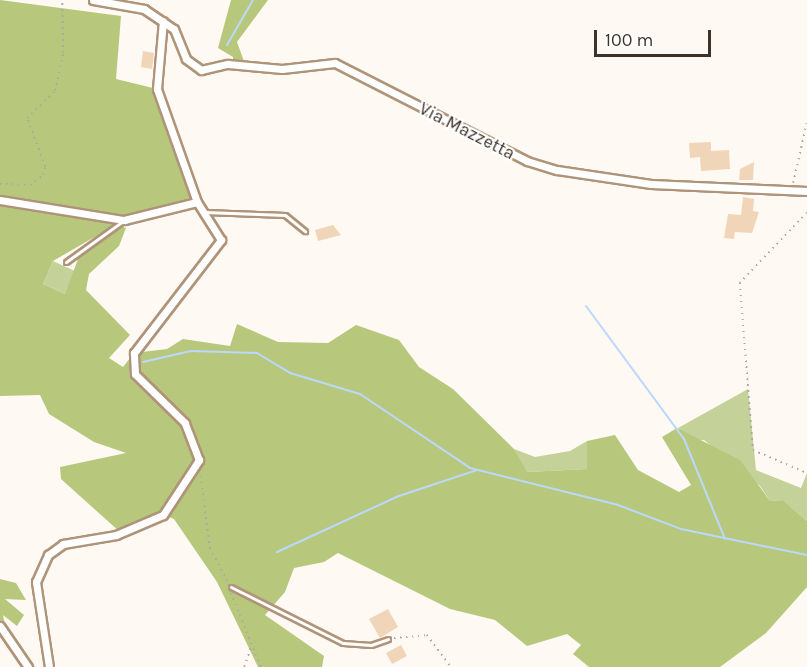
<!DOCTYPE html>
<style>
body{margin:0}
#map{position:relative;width:807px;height:667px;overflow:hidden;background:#fff9f3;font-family:Karla,sans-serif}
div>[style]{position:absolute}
.green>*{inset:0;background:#c4d299}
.forest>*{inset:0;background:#b7c87d}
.stream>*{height:2px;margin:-1px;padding:0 1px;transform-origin:1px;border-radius:1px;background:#bbd8fd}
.building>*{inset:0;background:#f1d5b8}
.path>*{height:1.5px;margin-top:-0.75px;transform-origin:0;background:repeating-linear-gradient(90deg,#b0a8a0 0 1.5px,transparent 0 6px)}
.roads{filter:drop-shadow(2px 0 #af9479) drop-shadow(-2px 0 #af9479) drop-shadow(0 2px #af9479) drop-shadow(0 -2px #af9479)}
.service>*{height:3px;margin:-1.5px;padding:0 1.5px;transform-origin:1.5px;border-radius:1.5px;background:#fff}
.minor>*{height:7px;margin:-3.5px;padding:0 3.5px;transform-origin:3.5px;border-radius:3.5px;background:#fff}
span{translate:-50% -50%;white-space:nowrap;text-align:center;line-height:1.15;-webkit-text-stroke:4.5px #fff;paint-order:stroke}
.street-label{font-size:18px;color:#3e3328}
.scale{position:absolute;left:594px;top:30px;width:117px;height:27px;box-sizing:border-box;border:3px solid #3e3328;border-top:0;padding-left:8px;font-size:18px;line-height:21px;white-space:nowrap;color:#3e3328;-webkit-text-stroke:4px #fff;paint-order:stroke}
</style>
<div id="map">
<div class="green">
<div style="clip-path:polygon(53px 261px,75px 271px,65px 294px,43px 284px)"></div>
<div style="clip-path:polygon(748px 389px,756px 470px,801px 488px,807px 473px,807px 521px,783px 500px,770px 501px,760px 486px,704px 440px,692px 440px,678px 428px)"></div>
<div style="clip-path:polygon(587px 441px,588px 469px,527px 472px,516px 461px,514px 449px,535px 457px,570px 451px)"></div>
</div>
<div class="forest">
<div style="clip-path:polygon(0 0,121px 16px,116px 79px,157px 89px,197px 202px,124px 220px,53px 261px,43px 284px,65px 294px,81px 251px,118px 225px,126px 228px,119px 246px,89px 274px,86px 290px,130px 335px,109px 358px,123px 367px,134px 353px,167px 349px,183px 339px,230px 346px,237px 324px,278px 342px,328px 343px,356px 325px,399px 340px,419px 367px,453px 389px,514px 449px,527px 472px,587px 469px,587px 441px,615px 435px,638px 470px,679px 492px,691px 485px,662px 437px,677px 428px,740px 460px,770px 501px,783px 500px,807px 521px,807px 587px,766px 633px,720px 667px,589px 667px,573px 654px,581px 645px,567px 634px,527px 646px,495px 620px,450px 609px,338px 553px,324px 562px,294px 568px,285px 592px,265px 615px,324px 656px,322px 667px,258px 667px,217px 582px,174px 519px,163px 515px,120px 532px,61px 479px,60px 467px,126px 453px,94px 442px,49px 414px,40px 395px,0 396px)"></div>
<div style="clip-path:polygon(231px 0,268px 0,237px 42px,245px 64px,233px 64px,233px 57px,218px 48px)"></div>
<div style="clip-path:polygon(0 579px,16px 583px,26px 600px,5px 599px,24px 615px,17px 626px,3px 615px,8px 640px,0 626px)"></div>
</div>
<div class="stream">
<div style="left:227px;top:45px;width:52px;rotate:-60deg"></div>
<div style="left:586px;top:306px;width:165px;rotate:53.6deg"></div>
<div style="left:684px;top:439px;width:108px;rotate:67.7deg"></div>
<div style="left:143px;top:362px;width:49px;rotate:-12.9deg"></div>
<div style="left:191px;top:351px;width:66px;rotate:1.7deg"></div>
<div style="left:257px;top:353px;width:39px;rotate:31deg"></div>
<div style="left:290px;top:373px;width:73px;rotate:16.7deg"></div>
<div style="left:360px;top:394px;width:133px;rotate:33.9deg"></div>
<div style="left:470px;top:468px;width:153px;rotate:14deg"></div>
<div style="left:618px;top:505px;width:67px;rotate:20.9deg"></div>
<div style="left:681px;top:529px;width:129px;rotate:11.7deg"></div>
<div style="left:277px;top:552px;width:134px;rotate:-24.7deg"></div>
<div style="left:399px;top:496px;width:82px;rotate:-18.4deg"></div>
</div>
<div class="building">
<div style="clip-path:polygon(143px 51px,154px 53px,152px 69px,141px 67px)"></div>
<div style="clip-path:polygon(711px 142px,711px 151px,729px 150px,730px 169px,701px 171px,700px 157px,690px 158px,689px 143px)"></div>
<div style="clip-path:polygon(754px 162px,753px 180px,739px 180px,740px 169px)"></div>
<div style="clip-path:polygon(743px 197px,754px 199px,753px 211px,759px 212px,752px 233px,735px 232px,734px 239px,724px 238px,728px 214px,741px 215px)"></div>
<div style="clip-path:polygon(333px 225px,341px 235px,318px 241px,315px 230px)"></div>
<div style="clip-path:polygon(388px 609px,398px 627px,380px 638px,369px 619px)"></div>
<div style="clip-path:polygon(401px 645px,407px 656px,392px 664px,386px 653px)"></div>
</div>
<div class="path">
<div style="left:793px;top:183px;width:64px;rotate:-77.3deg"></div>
<div style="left:0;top:184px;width:30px;rotate:2deg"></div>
<div style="left:30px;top:185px;width:16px;rotate:-38deg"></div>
<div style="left:43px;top:175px;width:8px;rotate:-76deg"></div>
<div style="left:45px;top:167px;width:52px;rotate:-110.2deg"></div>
<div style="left:27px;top:118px;width:39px;rotate:-44deg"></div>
<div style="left:55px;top:91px;width:39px;rotate:-78deg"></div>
<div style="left:63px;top:53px;width:53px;rotate:-91.1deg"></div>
<div style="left:807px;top:213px;width:97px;rotate:133.7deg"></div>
<div style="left:740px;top:283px;width:168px;rotate:85.5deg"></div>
<div style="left:753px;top:450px;width:59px;rotate:23.1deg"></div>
<div style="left:200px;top:470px;width:79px;rotate:82.7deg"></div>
<div style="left:210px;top:548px;width:40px;rotate:62deg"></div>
<div style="left:231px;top:593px;width:80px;rotate:67.9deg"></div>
<div style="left:394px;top:638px;width:33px;rotate:-5deg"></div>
<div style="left:427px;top:635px;width:40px;rotate:53deg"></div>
<div style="left:244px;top:667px;width:21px;rotate:-71deg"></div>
</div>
<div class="roads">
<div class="service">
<div style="left:205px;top:212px;width:80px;rotate:2.1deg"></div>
<div style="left:285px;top:215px;width:26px;rotate:39deg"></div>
<div style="left:66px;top:262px;width:70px;rotate:-35.7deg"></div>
<div style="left:231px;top:587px;width:125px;rotate:26.6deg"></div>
<div style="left:343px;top:643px;width:28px;rotate:4deg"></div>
<div style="left:371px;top:645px;width:18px;rotate:-19deg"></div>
</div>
<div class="minor">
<div style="left:93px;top:0;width:52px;rotate:10deg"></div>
<div style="left:144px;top:9px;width:36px;rotate:34deg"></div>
<div style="left:174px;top:29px;width:32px;rotate:68deg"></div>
<div style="left:186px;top:59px;width:19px;rotate:36deg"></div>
<div style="left:201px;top:70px;width:28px;rotate:-13deg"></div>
<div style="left:228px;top:64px;width:54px;rotate:5.3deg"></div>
<div style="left:282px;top:69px;width:53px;rotate:-6.5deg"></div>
<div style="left:335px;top:63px;width:216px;rotate:27deg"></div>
<div style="left:527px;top:161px;width:31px;rotate:17deg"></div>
<div style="left:557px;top:170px;width:95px;rotate:8.5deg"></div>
<div style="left:651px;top:184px;width:156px;rotate:2.6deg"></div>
<div style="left:0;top:200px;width:126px;rotate:9.2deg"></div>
<div style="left:124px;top:220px;width:75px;rotate:-13.9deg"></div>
<div style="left:0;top:626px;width:50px;rotate:55.7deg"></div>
<div style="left:49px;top:667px;width:86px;rotate:-98.7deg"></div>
<div style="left:36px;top:582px;width:30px;rotate:-66deg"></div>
<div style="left:48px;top:555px;width:19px;rotate:-36deg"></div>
<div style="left:63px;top:544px;width:54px;rotate:-9.6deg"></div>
<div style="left:116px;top:535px;width:51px;rotate:-23.1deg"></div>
<div style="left:163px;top:515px;width:66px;rotate:-56.8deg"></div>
<div style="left:199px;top:460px;width:40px;rotate:-111deg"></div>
<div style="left:185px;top:423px;width:70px;rotate:-135.6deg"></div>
<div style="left:135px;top:374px;width:21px;rotate:-93deg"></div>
<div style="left:134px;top:353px;width:143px;rotate:-52.4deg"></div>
<div style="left:221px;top:240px;width:45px;rotate:-122.3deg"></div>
<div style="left:197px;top:202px;width:120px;rotate:-109.5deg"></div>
<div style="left:157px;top:89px;width:68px;rotate:-85deg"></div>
</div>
</div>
<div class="street-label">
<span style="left:467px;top:131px;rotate:27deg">Via Mazzetta</span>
</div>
<div class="scale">100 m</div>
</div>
